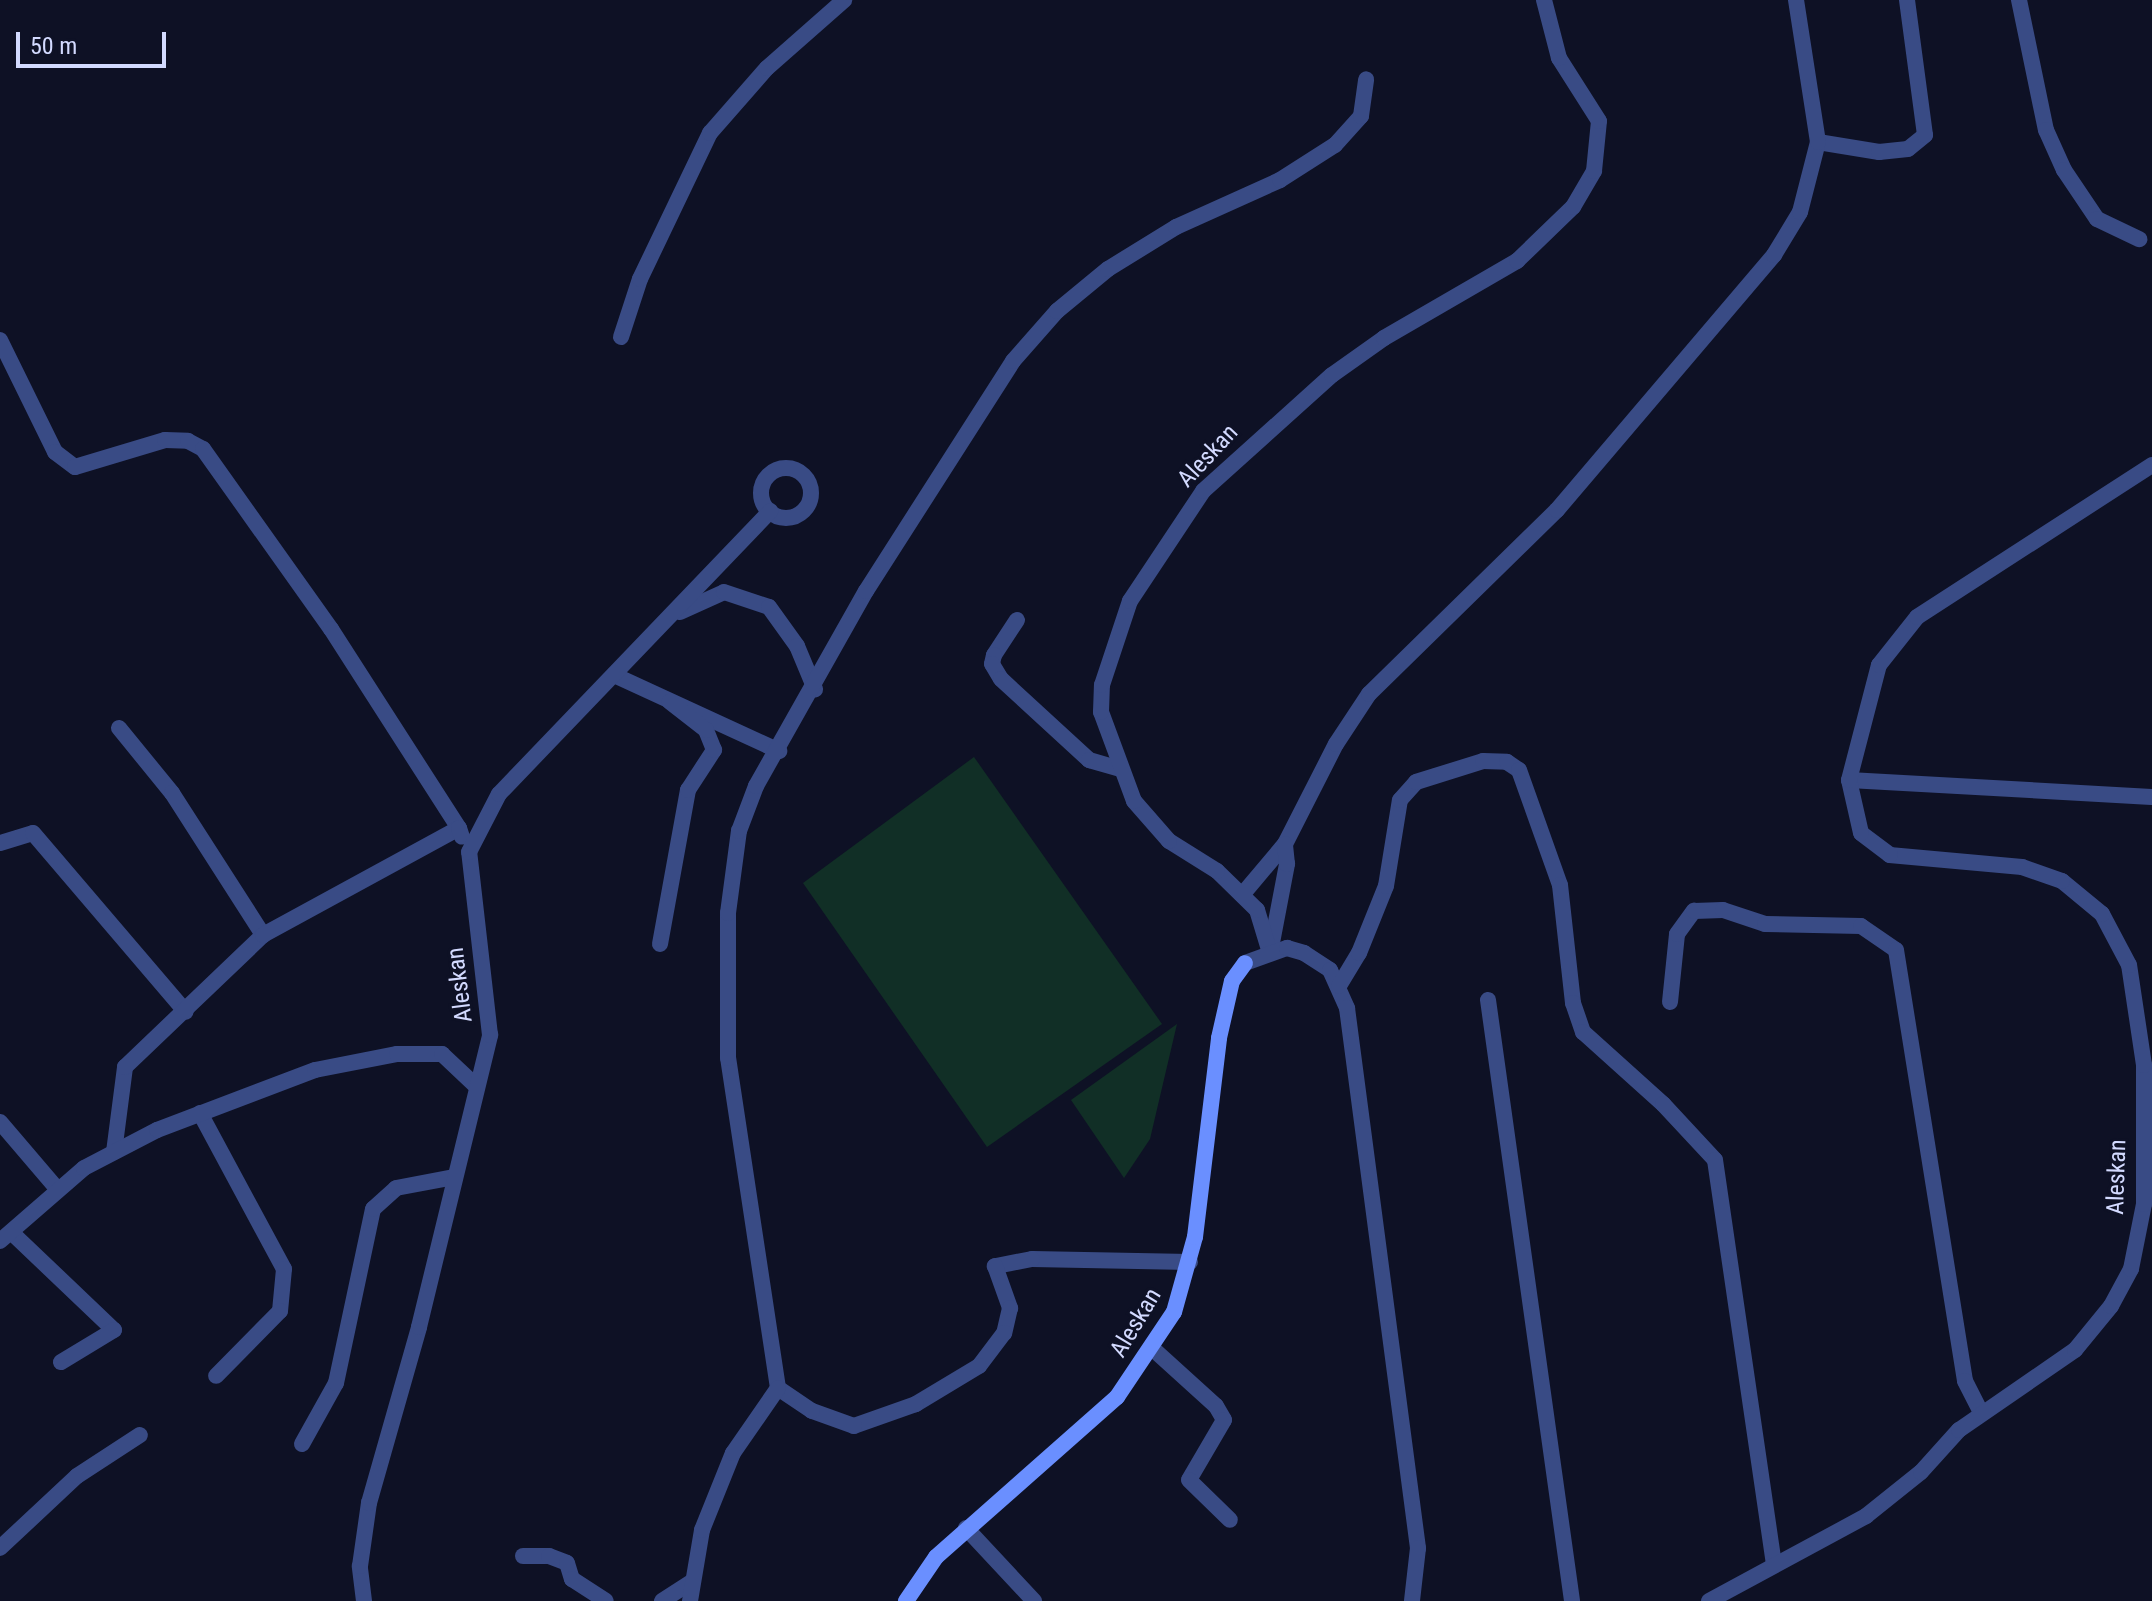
<!DOCTYPE html>
<style>
body{margin:0}
#map{position:relative;width:2152px;height:1601px;overflow:hidden;background:#0e1125;font-family:"Roboto Condensed",sans-serif}
div>[style]{position:absolute}
.green>*{inset:0;background:#112f26}
.street>*{height:16px;margin:-8px;padding:0 8px;transform-origin:8px;border-radius:8px;background:#394b85}
.street>.ring{margin:-8px;padding:0;box-sizing:content-box;background:none;border:16px solid #394b85;border-radius:50%}
.secondary>*{height:16px;margin:-8px;padding:0 8px;transform-origin:8px;border-radius:8px;background:#6a8fff}
span{translate:-50% -50%;white-space:nowrap;text-align:center;line-height:1.15;-webkit-text-stroke:6px #0e1125;paint-order:stroke}
.street-label{font-size:24px;color:#d3daff}
.scale{position:absolute;left:16px;top:32px;width:150px;height:36px;box-sizing:border-box;border:4px solid #d3daff;border-top:0;padding-left:10px;font-size:24px;line-height:28px;white-space:nowrap;color:#d3daff;-webkit-text-stroke:6px #0e1125;paint-order:stroke}
</style>
<div id="map">
<div class="green">
<div style="clip-path:polygon(974px 757px,1162px 1024px,987px 1147px,803px 883px)"></div>
<div style="clip-path:polygon(1177px 1024px,1150px 1139px,1124px 1178px,1071px 1100px)"></div>
</div>
<div class="street">
<div style="left:2019px;top:0;width:133px;rotate:78.3deg"></div>
<div style="left:2046px;top:130px;width:44px;rotate:65.8deg"></div>
<div style="left:2064px;top:170px;width:59px;rotate:56deg"></div>
<div style="left:2097px;top:219px;width:47px;rotate:25.5deg"></div>
<div style="left:1818px;top:142px;width:62px;rotate:9.3deg"></div>
<div style="left:1879px;top:152px;width:29px;rotate:-6deg"></div>
<div style="left:1908px;top:149px;width:22px;rotate:-39deg"></div>
<div style="left:1925px;top:135px;width:136px;rotate:-97.6deg"></div>
<div style="left:621px;top:337px;width:61px;rotate:-71.9deg"></div>
<div style="left:640px;top:279px;width:162px;rotate:-64.4deg"></div>
<div style="left:710px;top:133px;width:86px;rotate:-48.8deg"></div>
<div style="left:767px;top:68px;width:103px;rotate:-41.4deg"></div>
<div style="left:0;top:340px;width:125px;rotate:63.8deg"></div>
<div style="left:55px;top:452px;width:25px;rotate:37deg"></div>
<div style="left:75px;top:467px;width:94px;rotate:-16.7deg"></div>
<div style="left:165px;top:440px;width:23px;rotate:2deg"></div>
<div style="left:188px;top:441px;width:17px;rotate:28deg"></div>
<div style="left:203px;top:449px;width:221px;rotate:54.6deg"></div>
<div style="left:331px;top:629px;width:237px;rotate:57.3deg"></div>
<div class="ring" style="left:761px;top:468px;width:34px;height:34px"></div>
<div style="left:680px;top:612px;width:48px;rotate:-24.4deg"></div>
<div style="left:724px;top:592px;width:47px;rotate:18.4deg"></div>
<div style="left:769px;top:607px;width:48px;rotate:54.3deg"></div>
<div style="left:797px;top:646px;width:47px;rotate:67.3deg"></div>
<div style="left:1017px;top:620px;width:42px;rotate:123.3deg"></div>
<div style="left:994px;top:655px;width:9px;rotate:103deg"></div>
<div style="left:992px;top:664px;width:17px;rotate:59deg"></div>
<div style="left:1001px;top:679px;width:120px;rotate:42.6deg"></div>
<div style="left:1089px;top:760px;width:32px;rotate:16deg"></div>
<div style="left:614px;top:675px;width:182px;rotate:24.7deg"></div>
<div style="left:119px;top:728px;width:84px;rotate:50.8deg"></div>
<div style="left:172px;top:793px;width:169px;rotate:57.3deg"></div>
<div style="left:1849px;top:780px;width:303px;rotate:3.2deg"></div>
<div style="left:0;top:843px;width:34px;rotate:-17deg"></div>
<div style="left:33px;top:833px;width:235px;rotate:49.5deg"></div>
<div style="left:1242px;top:895px;width:67px;rotate:-49.9deg"></div>
<div style="left:1285px;top:844px;width:112px;rotate:-63deg"></div>
<div style="left:1336px;top:744px;width:60px;rotate:-56.6deg"></div>
<div style="left:1369px;top:694px;width:263px;rotate:-44.4deg"></div>
<div style="left:1557px;top:510px;width:335px;rotate:-49.6deg"></div>
<div style="left:1774px;top:255px;width:50px;rotate:-58.8deg"></div>
<div style="left:1800px;top:212px;width:72px;rotate:-75.6deg"></div>
<div style="left:1818px;top:142px;width:144px;rotate:-98.8deg"></div>
<div style="left:660px;top:944px;width:157px;rotate:-79.7deg"></div>
<div style="left:688px;top:790px;width:48px;rotate:-57deg"></div>
<div style="left:714px;top:750px;width:22px;rotate:-112deg"></div>
<div style="left:706px;top:730px;width:46px;rotate:-142.1deg"></div>
<div style="left:1271px;top:948px;width:86px;rotate:-79.2deg"></div>
<div style="left:1287px;top:864px;width:20px;rotate:-96deg"></div>
<div style="left:1270px;top:953px;width:45px;rotate:-106.8deg"></div>
<div style="left:1257px;top:910px;width:56px;rotate:-135.7deg"></div>
<div style="left:1217px;top:871px;width:57px;rotate:-148deg"></div>
<div style="left:1169px;top:841px;width:53px;rotate:-131.2deg"></div>
<div style="left:1134px;top:801px;width:95px;rotate:-110.3deg"></div>
<div style="left:1101px;top:712px;width:27px;rotate:-88deg"></div>
<div style="left:1102px;top:685px;width:89px;rotate:-71.6deg"></div>
<div style="left:1130px;top:601px;width:132px;rotate:-56.4deg"></div>
<div style="left:1203px;top:491px;width:173px;rotate:-42deg"></div>
<div style="left:1332px;top:375px;width:64px;rotate:-35.4deg"></div>
<div style="left:1384px;top:338px;width:154px;rotate:-30.1deg"></div>
<div style="left:1517px;top:261px;width:78px;rotate:-44deg"></div>
<div style="left:1573px;top:207px;width:42px;rotate:-59.7deg"></div>
<div style="left:1594px;top:171px;width:50px;rotate:-84.3deg"></div>
<div style="left:1599px;top:121px;width:75px;rotate:-122.4deg"></div>
<div style="left:1559px;top:58px;width:60px;rotate:-104.5deg"></div>
<div style="left:1245px;top:963px;width:45px;rotate:-19.7deg"></div>
<div style="left:1287px;top:948px;width:18px;rotate:16deg"></div>
<div style="left:1304px;top:953px;width:31px;rotate:33deg"></div>
<div style="left:1330px;top:970px;width:42px;rotate:65.9deg"></div>
<div style="left:1347px;top:1008px;width:545px;rotate:82.51deg"></div>
<div style="left:1418px;top:1548px;width:53px;rotate:96.5deg"></div>
<div style="left:1339px;top:986px;width:39px;rotate:-59deg"></div>
<div style="left:1359px;top:953px;width:72px;rotate:-68.1deg"></div>
<div style="left:1386px;top:886px;width:87px;rotate:-80.8deg"></div>
<div style="left:1400px;top:800px;width:24px;rotate:-48deg"></div>
<div style="left:1416px;top:782px;width:70px;rotate:-17.4deg"></div>
<div style="left:1483px;top:761px;width:24px;rotate:2deg"></div>
<div style="left:1507px;top:762px;width:14px;rotate:34deg"></div>
<div style="left:1519px;top:770px;width:122px;rotate:70.4deg"></div>
<div style="left:1560px;top:885px;width:119px;rotate:83.7deg"></div>
<div style="left:1573px;top:1003px;width:31px;rotate:71deg"></div>
<div style="left:1583px;top:1032px;width:108px;rotate:42deg"></div>
<div style="left:1663px;top:1104px;width:76px;rotate:47.1deg"></div>
<div style="left:1715px;top:1160px;width:406px;rotate:81.7deg"></div>
<div style="left:1488px;top:1000px;width:607px;rotate:82.04deg"></div>
<div style="left:1670px;top:1002px;width:68px;rotate:-84.1deg"></div>
<div style="left:1677px;top:934px;width:29px;rotate:-54deg"></div>
<div style="left:1694px;top:911px;width:29px;rotate:-2deg"></div>
<div style="left:1723px;top:910px;width:44px;rotate:18.4deg"></div>
<div style="left:1765px;top:924px;width:96px;rotate:1.2deg"></div>
<div style="left:1861px;top:926px;width:42px;rotate:34.4deg"></div>
<div style="left:1896px;top:950px;width:436px;rotate:80.9deg"></div>
<div style="left:1965px;top:1381px;width:36px;rotate:63deg"></div>
<div style="left:200px;top:1113px;width:177px;rotate:61.7deg"></div>
<div style="left:284px;top:1269px;width:42px;rotate:95.4deg"></div>
<div style="left:280px;top:1311px;width:91px;rotate:134.6deg"></div>
<div style="left:0;top:1122px;width:89px;rotate:49.5deg"></div>
<div style="left:114px;top:1152px;width:86px;rotate:-82.6deg"></div>
<div style="left:125px;top:1067px;width:191px;rotate:-43.7deg"></div>
<div style="left:263px;top:935px;width:223px;rotate:-28.6deg"></div>
<div style="left:459px;top:828px;width:9px;rotate:72deg"></div>
<div style="left:11px;top:1232px;width:142px;rotate:43.6deg"></div>
<div style="left:114px;top:1330px;width:62px;rotate:148.9deg"></div>
<div style="left:0;top:1241px;width:111px;rotate:-41deg"></div>
<div style="left:84px;top:1168px;width:82px;rotate:-27.5deg"></div>
<div style="left:157px;top:1130px;width:169px;rotate:-20.8deg"></div>
<div style="left:315px;top:1070px;width:84px;rotate:-11deg"></div>
<div style="left:397px;top:1054px;width:45px"></div>
<div style="left:442px;top:1054px;width:48px;rotate:43.3deg"></div>
<div style="left:1190px;top:1262px;width:158px;rotate:-178.9deg"></div>
<div style="left:1032px;top:1259px;width:38px;rotate:169deg"></div>
<div style="left:995px;top:1266px;width:45px;rotate:70.3deg"></div>
<div style="left:1010px;top:1308px;width:26px;rotate:103deg"></div>
<div style="left:1004px;top:1333px;width:41px;rotate:127.1deg"></div>
<div style="left:979px;top:1366px;width:74px;rotate:148.9deg"></div>
<div style="left:916px;top:1404px;width:66px;rotate:160.5deg"></div>
<div style="left:854px;top:1426px;width:45px;rotate:-160.3deg"></div>
<div style="left:812px;top:1411px;width:41px;rotate:-145.9deg"></div>
<div style="left:778px;top:1388px;width:334px;rotate:-98.6deg"></div>
<div style="left:728px;top:1058px;width:145px;rotate:-90deg"></div>
<div style="left:728px;top:913px;width:83px;rotate:-82.4deg"></div>
<div style="left:739px;top:831px;width:48px;rotate:-69.3deg"></div>
<div style="left:756px;top:786px;width:224px;rotate:-60.6deg"></div>
<div style="left:866px;top:591px;width:273px;rotate:-57.4deg"></div>
<div style="left:1013px;top:361px;width:67px;rotate:-48.7deg"></div>
<div style="left:1057px;top:311px;width:66px;rotate:-39.5deg"></div>
<div style="left:1108px;top:269px;width:80px;rotate:-31.7deg"></div>
<div style="left:1176px;top:227px;width:114px;rotate:-24.3deg"></div>
<div style="left:1280px;top:180px;width:65px;rotate:-32.5deg"></div>
<div style="left:1335px;top:145px;width:39px;rotate:-48deg"></div>
<div style="left:1361px;top:116px;width:37px;rotate:-82deg"></div>
<div style="left:1152px;top:1348px;width:86px;rotate:42.2deg"></div>
<div style="left:1216px;top:1406px;width:16px;rotate:60deg"></div>
<div style="left:1224px;top:1420px;width:69px;rotate:120.3deg"></div>
<div style="left:1189px;top:1480px;width:57px;rotate:44.3deg"></div>
<div style="left:302px;top:1444px;width:70px;rotate:-60.9deg"></div>
<div style="left:336px;top:1383px;width:178px;rotate:-78deg"></div>
<div style="left:373px;top:1209px;width:31px;rotate:-42deg"></div>
<div style="left:396px;top:1188px;width:60px;rotate:-10.6deg"></div>
<div style="left:966px;top:1528px;width:100px;rotate:47deg"></div>
<div style="left:0;top:1548px;width:105px;rotate:-43.1deg"></div>
<div style="left:77px;top:1476px;width:75px;rotate:-33.1deg"></div>
<div style="left:523px;top:1556px;width:26px"></div>
<div style="left:549px;top:1556px;width:19px;rotate:21deg"></div>
<div style="left:567px;top:1563px;width:17px;rotate:73deg"></div>
<div style="left:572px;top:1579px;width:40px;rotate:32.9deg"></div>
<div style="left:364px;top:1601px;width:35px;rotate:-97deg"></div>
<div style="left:360px;top:1566px;width:64px;rotate:-81.9deg"></div>
<div style="left:369px;top:1503px;width:183px;rotate:-74.1deg"></div>
<div style="left:419px;top:1327px;width:301px;rotate:-76.3deg"></div>
<div style="left:490px;top:1035px;width:184px;rotate:-96.5deg"></div>
<div style="left:469px;top:852px;width:65px;rotate:-62.7deg"></div>
<div style="left:499px;top:794px;width:392px;rotate:-46.2deg"></div>
<div style="left:662px;top:1601px;width:37px;rotate:-33deg"></div>
<div style="left:690px;top:1601px;width:72px;rotate:-80.4deg"></div>
<div style="left:702px;top:1530px;width:83px;rotate:-68.1deg"></div>
<div style="left:733px;top:1453px;width:79px;rotate:-55.3deg"></div>
<div style="left:1709px;top:1601px;width:179px;rotate:-28.4deg"></div>
<div style="left:1866px;top:1516px;width:70px;rotate:-38.7deg"></div>
<div style="left:1921px;top:1472px;width:57px;rotate:-47.9deg"></div>
<div style="left:1959px;top:1430px;width:141px;rotate:-34.6deg"></div>
<div style="left:2075px;top:1350px;width:57px;rotate:-50.7deg"></div>
<div style="left:2111px;top:1306px;width:42px;rotate:-61.6deg"></div>
<div style="left:2131px;top:1269px;width:66px;rotate:-78.7deg"></div>
<div style="left:2144px;top:1204px;width:139px;rotate:-90deg"></div>
<div style="left:2144px;top:1065px;width:101px;rotate:-98.5deg"></div>
<div style="left:2129px;top:965px;width:58px;rotate:-117.9deg"></div>
<div style="left:2102px;top:914px;width:52px;rotate:-140.5deg"></div>
<div style="left:2062px;top:881px;width:42px;rotate:-160.7deg"></div>
<div style="left:2022px;top:867px;width:133px;rotate:-174.8deg"></div>
<div style="left:1890px;top:855px;width:36px;rotate:-143deg"></div>
<div style="left:1861px;top:833px;width:54px;rotate:-102.8deg"></div>
<div style="left:1849px;top:780px;width:119px;rotate:-75.4deg"></div>
<div style="left:1879px;top:665px;width:61px;rotate:-51.6deg"></div>
<div style="left:1917px;top:617px;width:280px;rotate:-32.9deg"></div>
</div>
<div class="secondary">
<div style="left:906px;top:1601px;width:53px;rotate:-55.7deg"></div>
<div style="left:936px;top:1557px;width:242px;rotate:-41.5deg"></div>
<div style="left:1117px;top:1397px;width:102px;rotate:-56.2deg"></div>
<div style="left:1174px;top:1312px;width:78px;rotate:-74.4deg"></div>
<div style="left:1195px;top:1237px;width:200px;rotate:-83.1deg"></div>
<div style="left:1219px;top:1038px;width:58px;rotate:-77.2deg"></div>
<div style="left:1232px;top:981px;width:22px;rotate:-54deg"></div>
</div>
<div class="street-label">
<span style="left:1208px;top:456px;rotate:-47deg">Aleskan</span>
<span style="left:460px;top:985px;rotate:-97deg">Aleskan</span>
<span style="left:2117px;top:1177px;rotate:-88deg">Aleskan</span>
<span style="left:1136px;top:1323px;rotate:-59deg">Aleskan</span>
</div>
<div class="scale">50 m</div>
</div>
